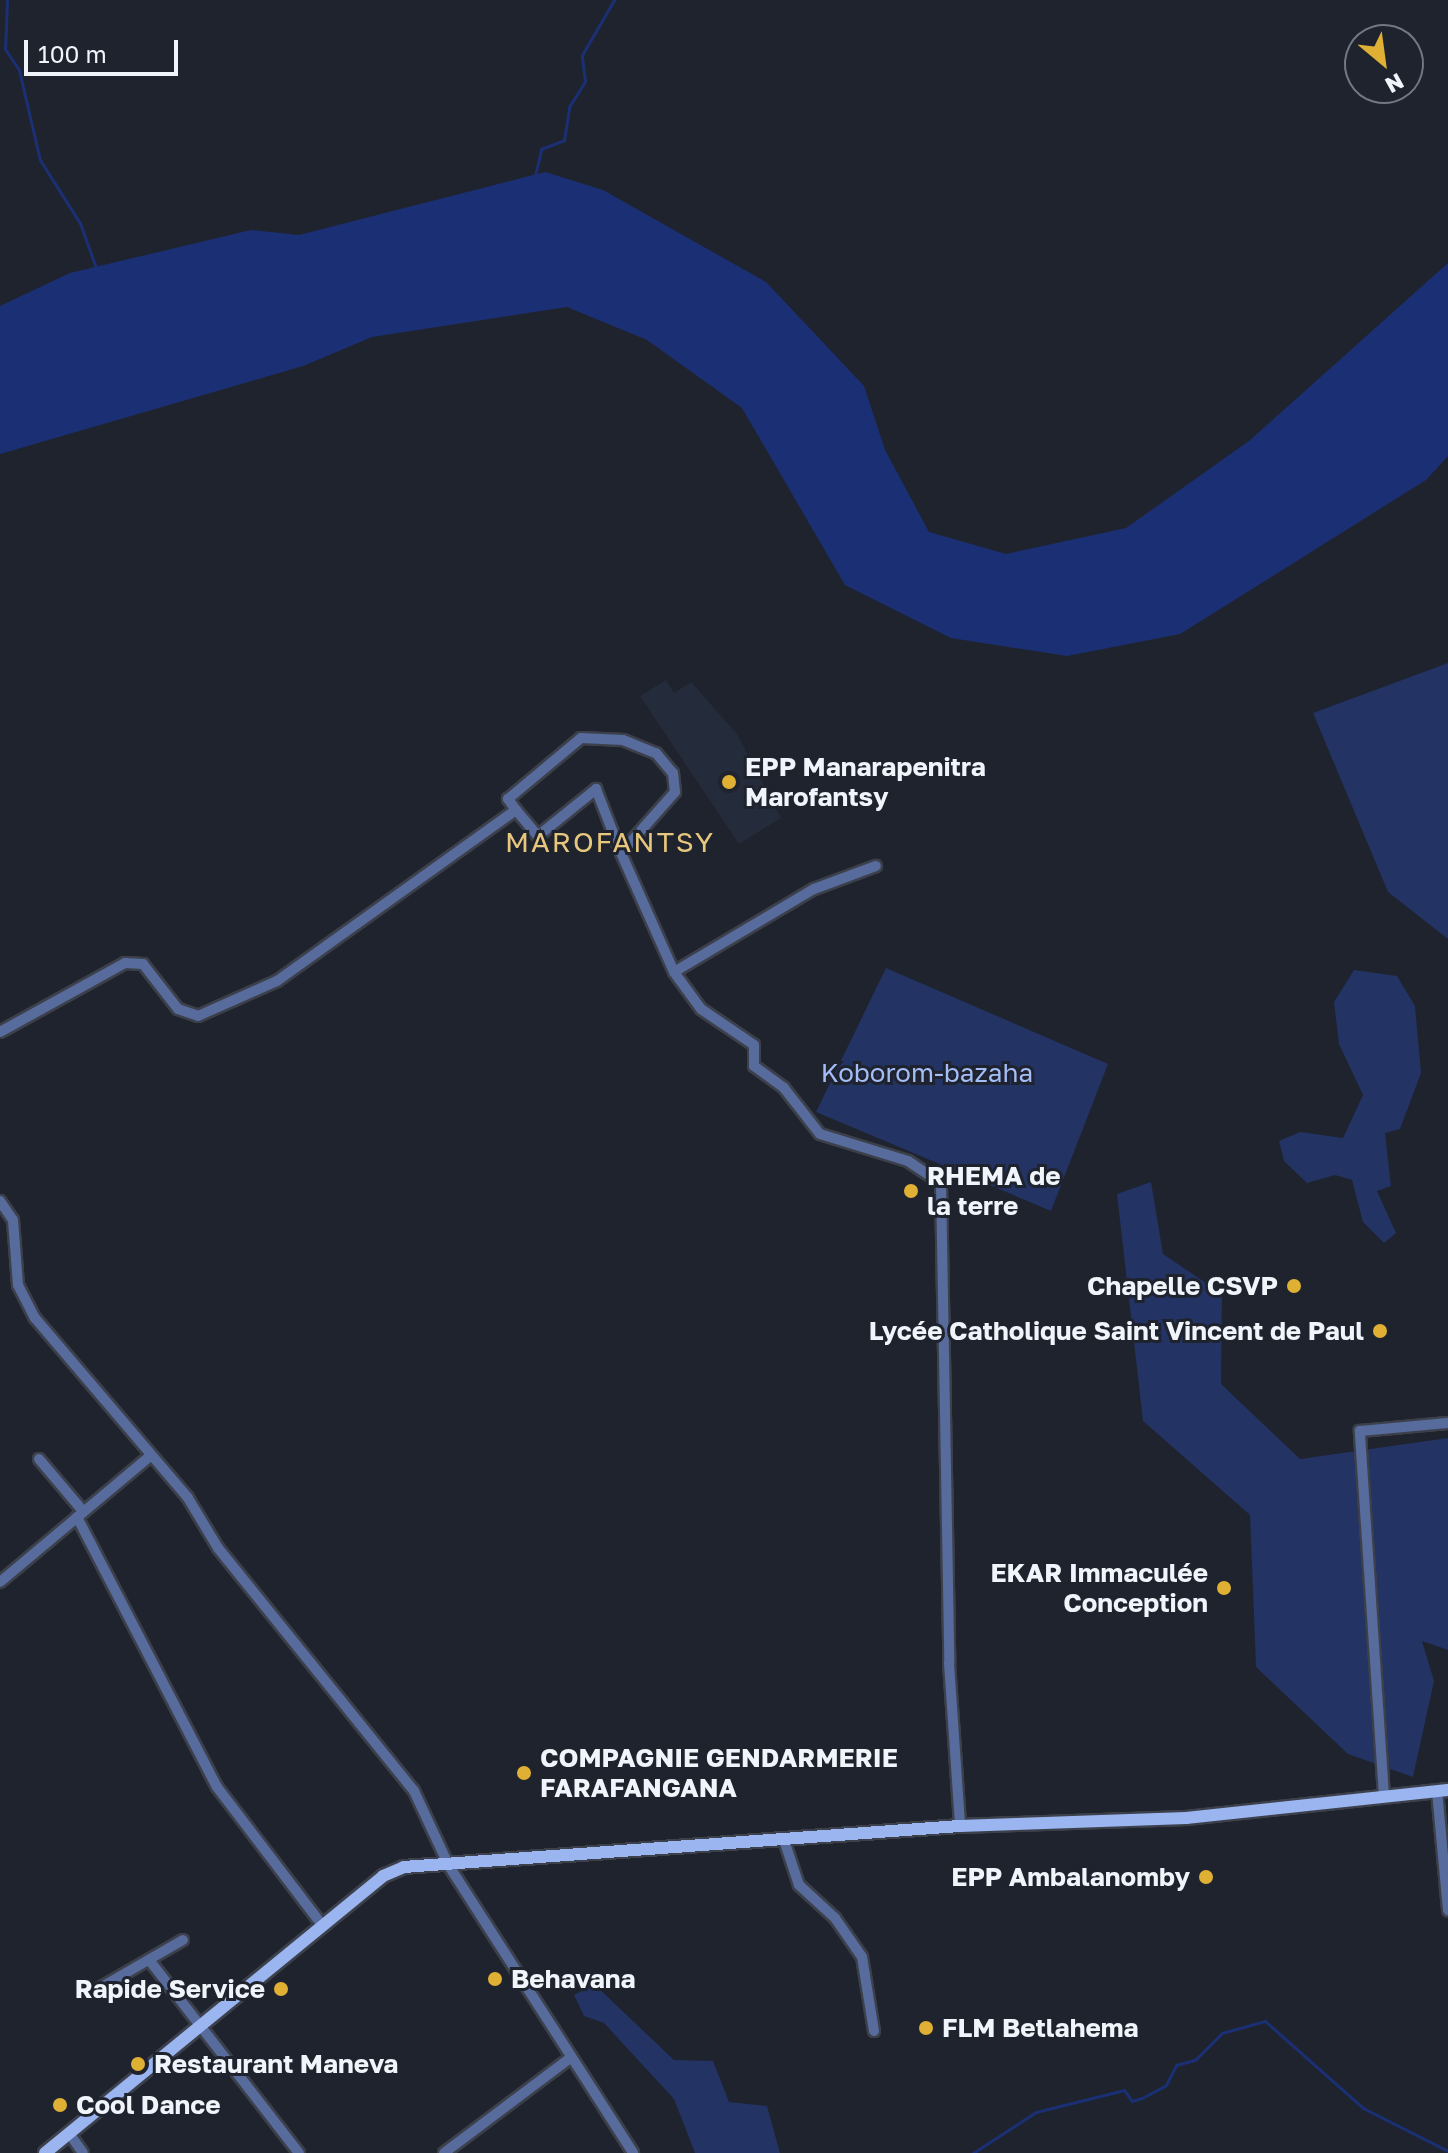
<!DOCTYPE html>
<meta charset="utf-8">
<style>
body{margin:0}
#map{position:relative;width:1448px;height:2153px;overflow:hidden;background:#1f232e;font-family:"Golos Text",sans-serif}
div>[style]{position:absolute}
.built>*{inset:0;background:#242b3b}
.green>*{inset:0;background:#223364}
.water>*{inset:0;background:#1b3074}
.stream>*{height:3px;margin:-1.5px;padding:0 1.5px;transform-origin:1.5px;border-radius:1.5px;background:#1b3074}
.roads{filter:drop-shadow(2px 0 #3c404b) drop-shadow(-2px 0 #3c404b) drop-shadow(0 2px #3c404b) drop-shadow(0 -2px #3c404b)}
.minor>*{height:10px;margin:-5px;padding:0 5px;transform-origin:5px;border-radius:5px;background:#576b9c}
.major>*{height:12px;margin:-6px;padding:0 6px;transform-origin:6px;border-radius:6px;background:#9bb5f1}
.dots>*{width:22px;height:22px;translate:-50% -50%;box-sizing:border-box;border:4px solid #1f232e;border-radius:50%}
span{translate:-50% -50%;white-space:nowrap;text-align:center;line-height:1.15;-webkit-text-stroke:6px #1f232e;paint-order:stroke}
.poi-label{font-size:26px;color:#f0f4fb;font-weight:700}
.left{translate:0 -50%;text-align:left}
.right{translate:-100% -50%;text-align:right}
.park-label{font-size:26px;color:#a4bdf9}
.neighbourhood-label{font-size:28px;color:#e7c77d;letter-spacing:2px}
.north{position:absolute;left:1344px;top:24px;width:80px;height:80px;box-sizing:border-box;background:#1f232e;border:2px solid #737780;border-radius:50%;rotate:151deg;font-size:22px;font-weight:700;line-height:32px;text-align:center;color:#f0f4fb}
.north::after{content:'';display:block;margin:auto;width:28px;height:36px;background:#dfb034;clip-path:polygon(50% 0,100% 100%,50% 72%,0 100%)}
.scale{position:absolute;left:24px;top:40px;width:154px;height:36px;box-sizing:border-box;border:4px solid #f0f4fb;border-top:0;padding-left:10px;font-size:24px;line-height:28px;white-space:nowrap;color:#f0f4fb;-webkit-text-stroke:6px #1f232e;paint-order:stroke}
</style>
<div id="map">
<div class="built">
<div style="clip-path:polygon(666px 680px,674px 693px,691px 682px,737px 734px,781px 818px,739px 844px,640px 696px)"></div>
</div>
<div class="green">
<div style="clip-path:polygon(1448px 663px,1448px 939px,1388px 892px,1313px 713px)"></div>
<div style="clip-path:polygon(886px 968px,1108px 1064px,1051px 1211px,816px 1112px)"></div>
<div style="clip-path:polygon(1354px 970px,1397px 976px,1415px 1006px,1421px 1073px,1400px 1129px,1385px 1133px,1391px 1186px,1377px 1191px,1396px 1233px,1384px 1243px,1363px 1222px,1352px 1180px,1335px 1175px,1307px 1183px,1284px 1161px,1279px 1141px,1300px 1132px,1343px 1138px,1363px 1095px,1339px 1044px,1334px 1002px)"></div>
<div style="clip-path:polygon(1151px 1182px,1163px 1254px,1222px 1294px,1221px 1384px,1300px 1459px,1448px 1438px,1448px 1650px,1422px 1641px,1434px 1681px,1413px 1777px,1348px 1754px,1256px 1667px,1250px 1515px,1143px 1421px,1117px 1194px)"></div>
<div style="clip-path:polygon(594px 1984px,674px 2060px,713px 2061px,729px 2102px,767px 2106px,780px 2153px,695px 2153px,674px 2099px,604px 2023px,584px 2016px,574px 1995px)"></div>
</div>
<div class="water">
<div style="clip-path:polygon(545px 172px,603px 190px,766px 282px,864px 386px,885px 450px,929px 532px,1006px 554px,1126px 528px,1249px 441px,1448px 263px,1448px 456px,1426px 480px,1180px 634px,1067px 656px,951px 638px,845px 585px,742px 408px,647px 340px,567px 307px,372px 337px,303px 366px,0 454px,0 306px,70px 273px,251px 230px,299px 235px)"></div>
</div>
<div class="stream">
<div style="left:7px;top:0;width:49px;rotate:92.3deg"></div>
<div style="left:5px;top:49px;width:25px;rotate:56deg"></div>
<div style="left:19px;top:70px;width:92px;rotate:76.9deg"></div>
<div style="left:40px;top:160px;width:75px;rotate:57.6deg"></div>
<div style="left:80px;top:223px;width:48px;rotate:70.4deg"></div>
<div style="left:535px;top:176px;width:28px;rotate:-77deg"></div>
<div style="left:541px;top:149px;width:25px;rotate:-21deg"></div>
<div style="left:564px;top:140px;width:33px;rotate:-81deg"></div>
<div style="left:569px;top:107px;width:31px;rotate:-58deg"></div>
<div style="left:585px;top:81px;width:26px;rotate:-97deg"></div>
<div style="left:582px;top:55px;width:64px;rotate:-59.8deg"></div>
<div style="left:973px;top:2153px;width:75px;rotate:-33.1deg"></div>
<div style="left:1036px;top:2112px;width:91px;rotate:-14deg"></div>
<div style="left:1124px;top:2090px;width:14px;rotate:54deg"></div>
<div style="left:1132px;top:2101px;width:10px;rotate:-17deg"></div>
<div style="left:1142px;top:2098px;width:27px;rotate:-28deg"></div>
<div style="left:1166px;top:2085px;width:22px;rotate:-63deg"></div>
<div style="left:1176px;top:2065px;width:20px;rotate:-15deg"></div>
<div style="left:1195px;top:2060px;width:38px;rotate:-45deg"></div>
<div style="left:1222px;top:2033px;width:45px;rotate:-15.6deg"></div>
<div style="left:1265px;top:2021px;width:131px;rotate:41.6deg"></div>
<div style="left:1363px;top:2108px;width:95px;rotate:26.8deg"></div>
</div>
<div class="roads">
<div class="minor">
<div style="left:516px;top:810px;width:14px;rotate:-126deg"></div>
<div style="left:508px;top:799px;width:95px;rotate:-39.9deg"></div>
<div style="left:581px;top:738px;width:42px;rotate:2.7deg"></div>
<div style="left:623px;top:740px;width:35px;rotate:22deg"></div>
<div style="left:656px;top:753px;width:26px;rotate:50deg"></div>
<div style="left:673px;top:773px;width:19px;rotate:84deg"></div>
<div style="left:675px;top:792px;width:81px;rotate:131.5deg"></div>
<div style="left:621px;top:853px;width:130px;rotate:66deg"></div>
<div style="left:674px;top:972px;width:46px;rotate:53.9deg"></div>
<div style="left:701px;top:1009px;width:64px;rotate:34.2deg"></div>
<div style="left:754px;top:1045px;width:21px;rotate:90deg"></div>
<div style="left:754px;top:1066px;width:37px;rotate:36deg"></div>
<div style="left:784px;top:1088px;width:58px;rotate:52deg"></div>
<div style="left:820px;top:1134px;width:92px;rotate:17.1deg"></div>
<div style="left:908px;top:1161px;width:40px;rotate:34deg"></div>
<div style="left:941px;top:1183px;width:480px;rotate:89deg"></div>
<div style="left:949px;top:1663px;width:163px;rotate:86.1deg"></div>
<div style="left:674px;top:972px;width:163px;rotate:-30.7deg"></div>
<div style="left:814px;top:889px;width:66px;rotate:-20.4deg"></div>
<div style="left:0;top:1032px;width:143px;rotate:-28.9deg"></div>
<div style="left:125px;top:963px;width:18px;rotate:3deg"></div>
<div style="left:143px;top:964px;width:57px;rotate:52.1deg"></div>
<div style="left:178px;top:1009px;width:21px;rotate:19deg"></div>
<div style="left:198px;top:1016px;width:86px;rotate:-23.9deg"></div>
<div style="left:277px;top:981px;width:294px;rotate:-35.6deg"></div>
<div style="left:516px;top:810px;width:34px;rotate:50deg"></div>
<div style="left:538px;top:836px;width:75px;rotate:-39deg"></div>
<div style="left:596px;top:789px;width:69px;rotate:68.7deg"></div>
<div style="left:0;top:1201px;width:23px;rotate:56deg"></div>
<div style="left:13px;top:1220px;width:65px;rotate:85.6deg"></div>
<div style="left:18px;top:1285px;width:37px;rotate:63deg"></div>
<div style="left:35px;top:1318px;width:236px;rotate:49.6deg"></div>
<div style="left:188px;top:1498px;width:58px;rotate:59deg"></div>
<div style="left:218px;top:1548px;width:312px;rotate:51.1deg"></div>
<div style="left:414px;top:1791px;width:83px;rotate:65deg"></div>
<div style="left:449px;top:1866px;width:341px;rotate:57.3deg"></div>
<div style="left:39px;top:1459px;width:68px;rotate:49.8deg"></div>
<div style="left:77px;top:1517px;width:304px;rotate:62.6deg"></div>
<div style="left:217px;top:1787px;width:175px;rotate:52.7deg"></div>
<div style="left:0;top:1582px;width:194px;rotate:-40deg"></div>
<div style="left:1437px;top:1791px;width:120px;rotate:84.7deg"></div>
<div style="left:1384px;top:1796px;width:366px;rotate:-93.8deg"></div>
<div style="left:1360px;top:1431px;width:88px;rotate:-5.2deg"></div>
<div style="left:784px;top:1840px;width:47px;rotate:71.6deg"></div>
<div style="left:799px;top:1885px;width:49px;rotate:42.5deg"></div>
<div style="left:835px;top:1918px;width:47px;rotate:55.3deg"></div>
<div style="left:862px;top:1957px;width:75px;rotate:80.8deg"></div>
<div style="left:150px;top:1961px;width:243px;rotate:52.2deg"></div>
<div style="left:98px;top:1989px;width:98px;rotate:-30deg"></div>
<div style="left:69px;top:2133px;width:24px;rotate:55deg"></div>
<div style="left:444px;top:2153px;width:158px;rotate:-37deg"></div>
</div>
<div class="major">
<div style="left:45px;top:2153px;width:437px;rotate:-39.3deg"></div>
<div style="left:383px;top:1876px;width:23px;rotate:-23deg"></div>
<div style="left:404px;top:1867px;width:558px;rotate:-4.22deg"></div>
<div style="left:960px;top:1826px;width:226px;rotate:-2deg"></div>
<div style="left:1186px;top:1818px;width:263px;rotate:-6.1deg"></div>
</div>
</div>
<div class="dots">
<div style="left:729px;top:782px;background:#dfb034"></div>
<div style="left:911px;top:1191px;background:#dfb034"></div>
<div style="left:1294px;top:1286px;background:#dfb034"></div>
<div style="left:1380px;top:1331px;background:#dfb034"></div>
<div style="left:1224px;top:1588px;background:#dfb034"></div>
<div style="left:524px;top:1773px;background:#dfb034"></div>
<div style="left:1206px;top:1877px;background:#dfb034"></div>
<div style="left:495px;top:1979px;background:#dfb034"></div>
<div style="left:281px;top:1989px;background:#dfb034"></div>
<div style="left:926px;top:2028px;background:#dfb034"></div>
<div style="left:138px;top:2064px;background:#dfb034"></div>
<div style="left:60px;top:2105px;background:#dfb034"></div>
</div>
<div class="poi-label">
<span class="left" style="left:745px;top:782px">EPP Manarapenitra<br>Marofantsy</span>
<span class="left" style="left:927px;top:1191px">RHEMA de<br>la terre</span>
<span class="right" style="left:1278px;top:1286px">Chapelle CSVP</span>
<span class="right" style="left:1364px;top:1331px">Lycée Catholique Saint Vincent de Paul</span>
<span class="right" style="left:1208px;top:1588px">EKAR Immaculée<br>Conception</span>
<span class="left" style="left:540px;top:1773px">COMPAGNIE GENDARMERIE<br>FARAFANGANA</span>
<span class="right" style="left:1190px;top:1877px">EPP Ambalanomby</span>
<span class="left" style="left:511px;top:1979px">Behavana</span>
<span class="right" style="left:265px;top:1989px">Rapide Service</span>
<span class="left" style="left:942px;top:2028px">FLM Betlahema</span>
<span class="left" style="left:154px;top:2064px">Restaurant Maneva</span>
<span class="left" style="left:76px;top:2105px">Cool Dance</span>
</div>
<div class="park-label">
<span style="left:927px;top:1073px">Koborom-bazaha</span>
</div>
<div class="neighbourhood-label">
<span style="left:610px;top:842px">MAROFANTSY</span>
</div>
<div class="north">N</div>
<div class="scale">100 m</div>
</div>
